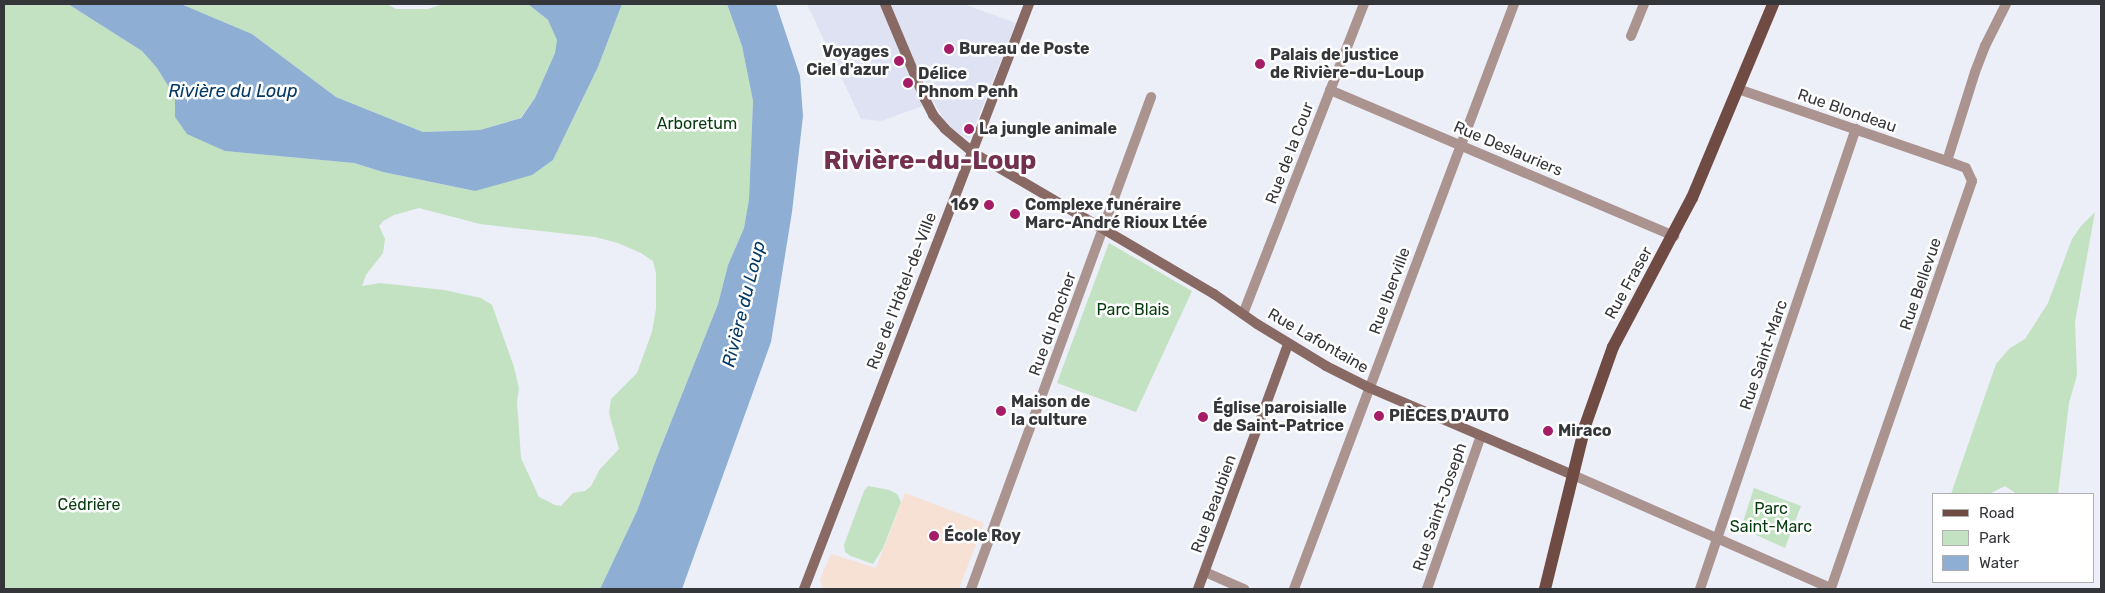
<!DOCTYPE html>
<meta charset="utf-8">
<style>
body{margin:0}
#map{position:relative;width:2105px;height:593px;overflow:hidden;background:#eceef8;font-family:Rubik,sans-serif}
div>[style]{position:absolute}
.built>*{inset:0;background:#dee2f2}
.education>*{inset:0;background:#f7e0d4}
.green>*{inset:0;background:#c2e2c2}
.water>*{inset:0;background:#8eafd3}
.street>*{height:10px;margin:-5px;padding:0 5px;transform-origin:5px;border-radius:5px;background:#ab9490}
.secondary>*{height:10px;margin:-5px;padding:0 5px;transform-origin:5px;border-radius:5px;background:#896963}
.primary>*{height:12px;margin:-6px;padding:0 6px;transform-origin:6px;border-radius:6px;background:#704b44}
.dots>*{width:14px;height:14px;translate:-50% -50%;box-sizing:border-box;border:2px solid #fff;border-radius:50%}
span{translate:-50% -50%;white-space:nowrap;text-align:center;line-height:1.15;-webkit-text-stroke:5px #fff;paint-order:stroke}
.poi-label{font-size:16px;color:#35363a;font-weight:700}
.left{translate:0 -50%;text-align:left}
.right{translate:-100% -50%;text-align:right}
.street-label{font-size:16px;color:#35363a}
.park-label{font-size:16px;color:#053c0d}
.water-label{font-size:18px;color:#033965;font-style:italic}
.town-label{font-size:26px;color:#73304f;font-weight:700}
.frame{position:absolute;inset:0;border:5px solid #35363a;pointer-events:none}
.legend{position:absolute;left:1932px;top:493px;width:162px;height:90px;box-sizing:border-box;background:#fff;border:1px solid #aeafb0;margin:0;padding:6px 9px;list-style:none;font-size:15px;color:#35363a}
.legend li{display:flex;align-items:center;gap:10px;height:25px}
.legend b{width:25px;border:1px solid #aeafb0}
</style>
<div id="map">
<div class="built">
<div style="clip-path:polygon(807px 4px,963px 4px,1016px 23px,969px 140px,947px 125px,934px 102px,881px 121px,861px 119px)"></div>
</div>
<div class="education">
<div style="clip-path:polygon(905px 493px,984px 523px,959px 589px,823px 589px,820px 579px,831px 554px,876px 568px)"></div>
</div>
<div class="green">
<div style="clip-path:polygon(evenodd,4px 4px,68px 4px,142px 51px,157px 68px,175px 97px,175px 117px,225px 151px,354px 163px,383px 172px,475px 191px,553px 160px,598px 67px,622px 4px,727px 4px,742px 46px,753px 101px,749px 199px,744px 228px,728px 265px,718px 304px,657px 457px,637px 511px,600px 589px,4px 589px,4px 4px,419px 208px,480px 224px,595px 237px,618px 243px,641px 253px,653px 261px,656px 273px,656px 309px,652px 332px,637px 373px,611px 399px,609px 413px,619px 449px,600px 469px,591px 486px,585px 491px,573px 493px,561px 506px,555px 505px,539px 497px,521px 458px,517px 402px,519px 388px,514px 367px,492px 305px,481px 298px,444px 290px,380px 283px,362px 286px,366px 275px,383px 253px,385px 239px,379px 226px,383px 221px,394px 215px,419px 208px)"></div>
<div style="clip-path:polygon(181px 4px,387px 4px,396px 9px,428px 9px,444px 4px,528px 4px,548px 20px,558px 40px,555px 53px,535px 98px,520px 118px,480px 130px,423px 132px,336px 97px,252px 34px)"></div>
<div style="clip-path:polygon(2095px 212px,2075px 322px,2077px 375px,2069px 403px,2058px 494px,2017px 494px,2005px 486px,1989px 494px,1951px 494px,1996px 364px,2010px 348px,2025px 339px,2048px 303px,2072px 239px,2081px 226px)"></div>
<div style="clip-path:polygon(1109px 243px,1192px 291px,1136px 412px,1057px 383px)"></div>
<div style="clip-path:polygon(868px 486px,889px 490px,897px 494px,901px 502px,883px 548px,873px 564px,851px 556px,845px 552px,844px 545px,864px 491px)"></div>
<div style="clip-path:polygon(1754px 488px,1801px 506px,1785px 548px,1741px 528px)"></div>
</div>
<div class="water">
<div style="clip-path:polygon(68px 4px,181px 4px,252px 34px,336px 97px,423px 132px,480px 130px,521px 118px,535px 98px,555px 53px,557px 40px,548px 20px,528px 4px,622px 4px,598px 67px,553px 160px,532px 175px,475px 191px,383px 172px,354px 163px,225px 151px,187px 134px,175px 117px,175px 97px,157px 68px,142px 51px)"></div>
<div style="clip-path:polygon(727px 4px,776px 4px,800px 76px,803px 116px,792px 212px,771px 342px,682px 589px,600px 589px,637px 511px,657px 457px,718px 304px,728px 265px,744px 228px,749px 199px,753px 101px,742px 46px)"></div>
</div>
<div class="street">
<div style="left:1631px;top:36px;width:35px;rotate:-68deg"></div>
<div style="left:1738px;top:89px;width:221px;rotate:19deg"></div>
<div style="left:1947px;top:161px;width:20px;rotate:20deg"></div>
<div style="left:1966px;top:168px;width:14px;rotate:65deg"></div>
<div style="left:1972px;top:181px;width:432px;rotate:109.1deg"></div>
<div style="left:1330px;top:90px;width:374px;rotate:23deg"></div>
<div style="left:1947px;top:161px;width:93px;rotate:-72.5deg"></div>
<div style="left:1975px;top:72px;width:28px;rotate:-69deg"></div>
<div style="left:1985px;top:46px;width:47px;rotate:-63.4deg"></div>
<div style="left:1243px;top:314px;width:333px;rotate:-68.7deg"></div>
<div style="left:1573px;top:475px;width:282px;rotate:23.7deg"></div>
<div style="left:1205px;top:572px;width:43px;rotate:23.6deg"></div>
<div style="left:971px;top:589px;width:524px;rotate:-69.9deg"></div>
<div style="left:1294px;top:589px;width:625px;rotate:-69.39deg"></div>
<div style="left:1427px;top:589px;width:162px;rotate:-70.6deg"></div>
<div style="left:1700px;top:589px;width:486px;rotate:-71.3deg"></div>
</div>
<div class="secondary">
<div style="left:885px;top:4px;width:103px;rotate:67.2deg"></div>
<div style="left:925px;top:99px;width:18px;rotate:63deg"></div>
<div style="left:933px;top:115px;width:18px;rotate:49deg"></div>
<div style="left:945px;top:129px;width:35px;rotate:40deg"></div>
<div style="left:972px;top:152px;width:281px;rotate:30.4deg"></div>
<div style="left:1214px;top:294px;width:52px;rotate:34.9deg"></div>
<div style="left:1257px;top:324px;width:81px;rotate:31.3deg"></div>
<div style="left:1326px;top:366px;width:49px;rotate:26.6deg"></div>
<div style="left:1370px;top:388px;width:221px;rotate:23.2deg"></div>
<div style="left:804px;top:589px;width:627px;rotate:-68.96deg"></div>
<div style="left:1198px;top:589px;width:261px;rotate:-69.8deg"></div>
</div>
<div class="primary">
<div style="left:1545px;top:589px;width:168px;rotate:-76.2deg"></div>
<div style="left:1585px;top:426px;width:84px;rotate:-70.5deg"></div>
<div style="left:1613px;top:347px;width:169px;rotate:-62.1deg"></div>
<div style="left:1692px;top:198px;width:210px;rotate:-67.3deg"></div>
</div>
<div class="dots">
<div style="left:949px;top:49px;background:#a51d66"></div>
<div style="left:899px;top:61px;background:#a51d66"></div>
<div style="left:1260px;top:64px;background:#a51d66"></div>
<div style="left:908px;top:83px;background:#a51d66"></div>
<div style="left:969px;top:129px;background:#a51d66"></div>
<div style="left:989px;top:205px;background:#a51d66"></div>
<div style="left:1015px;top:214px;background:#a51d66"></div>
<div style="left:1001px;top:411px;background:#a51d66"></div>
<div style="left:1379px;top:416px;background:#a51d66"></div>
<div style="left:1203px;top:417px;background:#a51d66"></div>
<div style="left:1548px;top:431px;background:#a51d66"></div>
<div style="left:934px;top:536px;background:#a51d66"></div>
</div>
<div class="poi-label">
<span class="left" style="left:959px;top:49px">Bureau de Poste</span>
<span class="right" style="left:889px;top:61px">Voyages<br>Ciel d'azur</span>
<span class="left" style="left:1270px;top:64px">Palais de justice<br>de Rivière-du-Loup</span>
<span class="left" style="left:918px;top:83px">Délice<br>Phnom Penh</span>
<span class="left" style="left:979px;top:129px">La jungle animale</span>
<span class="right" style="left:979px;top:205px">169</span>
<span class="left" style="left:1025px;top:214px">Complexe funéraire<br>Marc-André Rioux Ltée</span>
<span class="left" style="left:1011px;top:411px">Maison de<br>la culture</span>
<span class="left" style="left:1213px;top:417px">Église paroisialle<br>de Saint-Patrice</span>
<span class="left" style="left:1389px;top:416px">PIÈCES D'AUTO</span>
<span class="left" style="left:1558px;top:431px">Miraco</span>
<span class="left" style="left:944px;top:536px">École Roy</span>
</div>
<div class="street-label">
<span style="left:1847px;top:111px;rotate:19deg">Rue Blondeau</span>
<span style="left:1508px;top:149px;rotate:23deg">Rue Deslauriers</span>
<span style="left:1290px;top:153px;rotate:-69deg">Rue de la Cour</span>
<span style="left:1629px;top:283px;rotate:-61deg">Rue Fraser</span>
<span style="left:1921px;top:284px;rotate:-71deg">Rue Bellevue</span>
<span style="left:902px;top:291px;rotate:-69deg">Rue de l'Hôtel-de-Ville</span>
<span style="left:1390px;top:291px;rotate:-70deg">Rue Iberville</span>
<span style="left:1053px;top:324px;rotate:-70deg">Rue du Rocher</span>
<span style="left:1318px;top:341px;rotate:30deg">Rue Lafontaine</span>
<span style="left:1764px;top:355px;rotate:-71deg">Rue Saint-Marc</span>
<span style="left:1214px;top:504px;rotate:-70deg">Rue Beaubien</span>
<span style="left:1440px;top:507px;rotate:-71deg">Rue Saint-Joseph</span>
</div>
<div class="park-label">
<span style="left:697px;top:124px">Arboretum</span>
<span style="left:1133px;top:310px">Parc Blais</span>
<span style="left:89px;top:505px">Cédrière</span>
<span style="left:1771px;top:518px">Parc<br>Saint-Marc</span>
</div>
<div class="water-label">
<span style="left:233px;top:91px">Rivière du Loup</span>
<span style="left:744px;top:304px;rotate:-76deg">Rivière du Loup</span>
</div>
<div class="town-label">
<span style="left:930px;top:161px">Rivière-du-Loup</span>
</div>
<div class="frame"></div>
<ul class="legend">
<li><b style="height:6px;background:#704b44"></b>Road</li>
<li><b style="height:14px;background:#c2e2c2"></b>Park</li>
<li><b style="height:14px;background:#8eafd3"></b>Water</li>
</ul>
</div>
